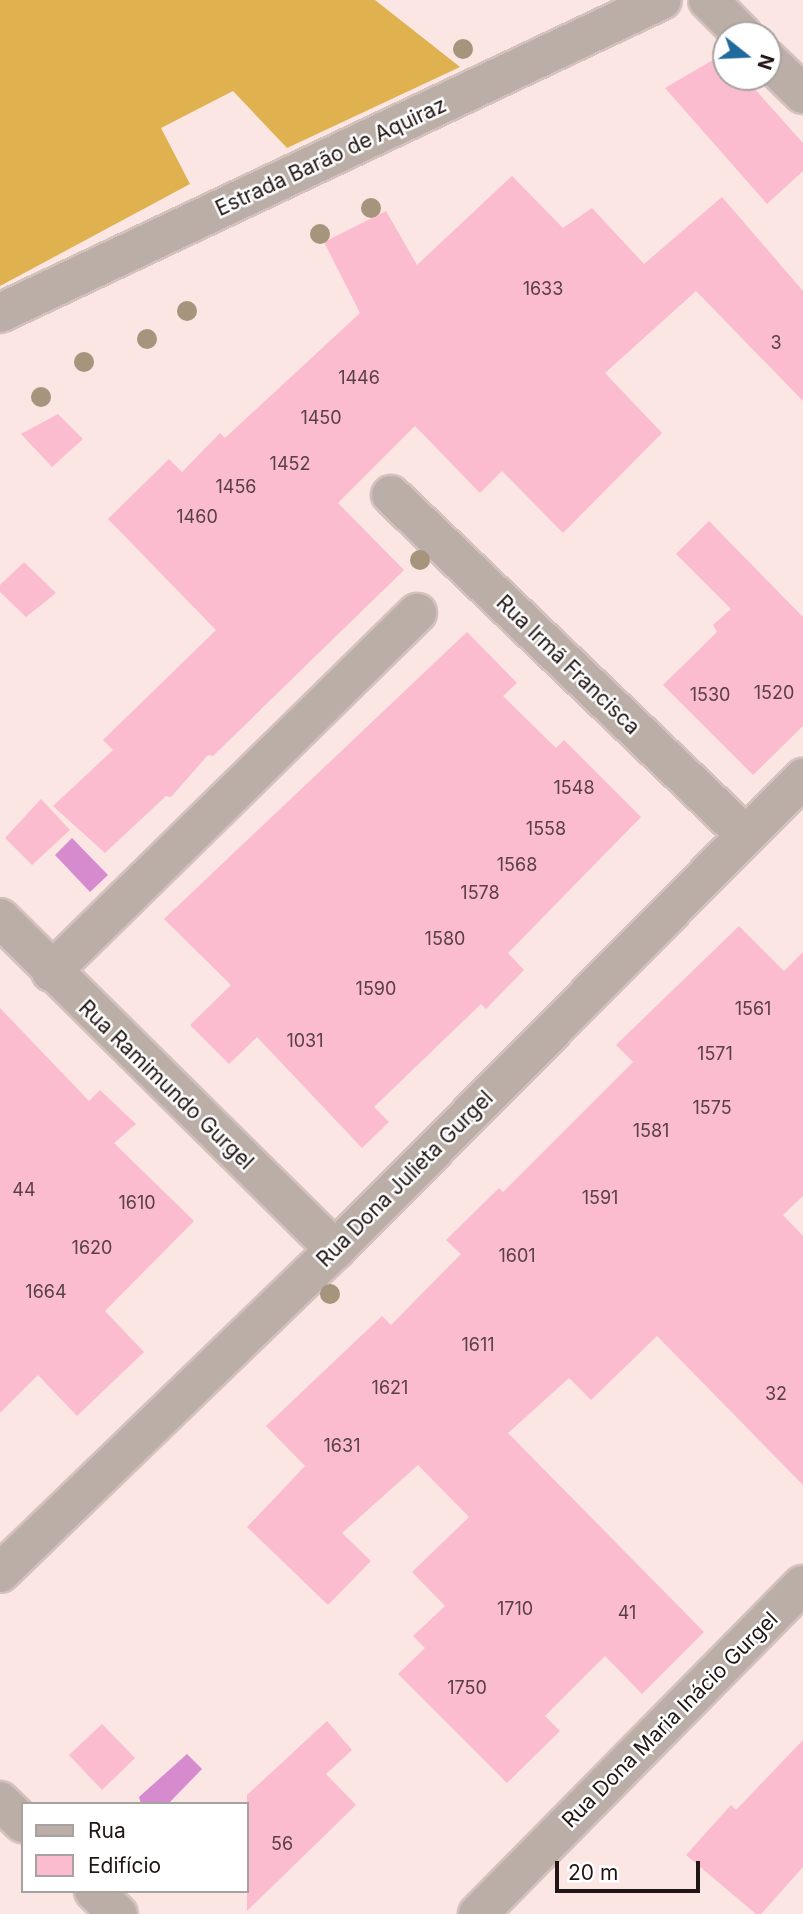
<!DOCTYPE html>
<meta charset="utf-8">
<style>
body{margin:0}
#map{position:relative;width:803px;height:1914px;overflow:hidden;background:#fbe6e3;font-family:Inter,sans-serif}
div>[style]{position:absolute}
.forest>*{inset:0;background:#dfb24f}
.water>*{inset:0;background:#d68bcf}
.building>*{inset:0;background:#fbbcd0}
.roads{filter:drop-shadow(2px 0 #d4c1be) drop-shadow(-2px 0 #d4c1be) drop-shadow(0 2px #d4c1be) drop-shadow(0 -2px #d4c1be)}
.minor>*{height:38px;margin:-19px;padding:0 19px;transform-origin:19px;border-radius:19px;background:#baaea7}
.tertiary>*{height:38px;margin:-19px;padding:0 19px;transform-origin:19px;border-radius:19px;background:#baaea7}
.trees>*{width:20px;height:20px;margin:-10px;border-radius:50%;background:#a7947c}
span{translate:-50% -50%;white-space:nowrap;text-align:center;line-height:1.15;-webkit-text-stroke:5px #fff;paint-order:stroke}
.number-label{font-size:18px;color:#584043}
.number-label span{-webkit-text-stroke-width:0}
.street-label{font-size:21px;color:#221614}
.legend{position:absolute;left:21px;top:1802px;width:228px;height:91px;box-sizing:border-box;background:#fff;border:2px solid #a7a2a1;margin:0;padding:9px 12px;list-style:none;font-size:21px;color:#221614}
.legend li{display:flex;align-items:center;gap:14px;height:35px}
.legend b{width:35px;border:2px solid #a7a2a1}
.north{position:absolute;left:712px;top:21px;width:70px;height:70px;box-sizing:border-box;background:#fff;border:2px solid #a7a2a1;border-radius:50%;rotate:108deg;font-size:19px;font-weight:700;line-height:28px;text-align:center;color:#221614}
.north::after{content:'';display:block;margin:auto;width:24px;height:32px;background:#216a9d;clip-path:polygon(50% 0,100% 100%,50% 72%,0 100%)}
.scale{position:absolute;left:555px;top:1861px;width:145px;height:32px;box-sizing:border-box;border:4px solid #221614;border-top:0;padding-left:9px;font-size:21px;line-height:24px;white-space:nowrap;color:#221614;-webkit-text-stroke:5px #fff;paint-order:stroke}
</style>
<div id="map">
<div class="forest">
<div style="clip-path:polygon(0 0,375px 0,460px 67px,287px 148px,233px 91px,161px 128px,190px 184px,0 286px)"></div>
</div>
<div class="water">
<div style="clip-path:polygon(72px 838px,108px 875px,90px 892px,55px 855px)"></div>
<div style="clip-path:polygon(187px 1754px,202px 1769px,168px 1804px,141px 1804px,139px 1797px)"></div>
</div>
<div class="building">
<div style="clip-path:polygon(723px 54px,726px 77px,744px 77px,803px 143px,803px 171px,767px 204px,665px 88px)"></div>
<div style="clip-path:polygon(512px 176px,563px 228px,592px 208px,644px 264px,722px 197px,803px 291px,803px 401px,696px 291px,605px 373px,662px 433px,563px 533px,502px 471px,480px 493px,415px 426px,338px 503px,404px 570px,213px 756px,208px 755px,171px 797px,166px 796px,105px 853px,53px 806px,113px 750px,103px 740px,216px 630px,108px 519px,169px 459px,182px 472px,220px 433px,225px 438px,360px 313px,324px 242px,386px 211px,417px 265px)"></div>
<div style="clip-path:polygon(58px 414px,83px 439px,52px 467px,21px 434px)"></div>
<div style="clip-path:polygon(709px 521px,803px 617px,803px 726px,753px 775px,663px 685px,717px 632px,713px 625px,731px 609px,676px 554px)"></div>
<div style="clip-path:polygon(24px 562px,56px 593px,26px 617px,0 592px,0 585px)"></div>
<div style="clip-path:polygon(467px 632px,517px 683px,503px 696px,556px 748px,564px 740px,641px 817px,508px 953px,524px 970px,486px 1009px,481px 1004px,374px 1107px,389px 1122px,362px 1148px,257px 1037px,229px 1064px,190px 1025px,231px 985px,164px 919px)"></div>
<div style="clip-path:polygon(41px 799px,70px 830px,32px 865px,5px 838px)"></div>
<div style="clip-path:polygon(739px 926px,784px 971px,803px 952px,803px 1196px,783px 1215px,803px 1236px,803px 1485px,657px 1336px,591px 1400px,569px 1378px,508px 1433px,704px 1632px,642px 1694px,605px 1656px,545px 1716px,560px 1731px,507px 1783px,398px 1674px,425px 1648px,413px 1636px,445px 1606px,412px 1572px,469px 1517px,418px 1465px,342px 1533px,371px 1561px,328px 1605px,247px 1527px,305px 1466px,266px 1426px,382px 1316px,391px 1325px,461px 1254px,446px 1240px,499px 1188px,503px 1192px,633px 1062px,616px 1045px)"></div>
<div style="clip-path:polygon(0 1008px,89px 1101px,100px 1090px,136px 1124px,114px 1143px,194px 1221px,105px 1311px,144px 1352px,77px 1416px,38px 1375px,0 1413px)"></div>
<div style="clip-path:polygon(327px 1721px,352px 1750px,326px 1774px,356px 1805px,247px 1911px,247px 1795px)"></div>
<div style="clip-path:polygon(102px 1724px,135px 1758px,102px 1790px,69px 1755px)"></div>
<div style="clip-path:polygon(803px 1740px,803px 1867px,761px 1914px,756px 1914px,686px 1855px,731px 1805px,736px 1810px)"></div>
</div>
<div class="roads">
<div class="minor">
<div style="left:708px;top:0;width:49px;rotate:45deg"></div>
<div style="left:768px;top:60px;width:49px;rotate:44.2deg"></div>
<div style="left:391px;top:495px;width:491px;rotate:43.8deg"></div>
<div style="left:0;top:918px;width:472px;rotate:44.7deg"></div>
<div style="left:51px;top:972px;width:513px;rotate:-44.45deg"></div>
<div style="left:0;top:1573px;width:465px;rotate:-44deg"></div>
<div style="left:335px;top:1250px;width:665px;rotate:-45.24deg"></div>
<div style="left:0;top:1801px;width:32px;rotate:44deg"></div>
<div style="left:94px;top:1891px;width:33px;rotate:44deg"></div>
<div style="left:478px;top:1914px;width:462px;rotate:-45.4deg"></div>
</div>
<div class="tertiary">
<div style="left:0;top:313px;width:732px;rotate:-25.31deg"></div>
</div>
</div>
<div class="trees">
<div style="left:463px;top:49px"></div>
<div style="left:371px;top:208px"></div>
<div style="left:320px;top:234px"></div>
<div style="left:187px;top:311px"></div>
<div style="left:147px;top:339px"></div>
<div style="left:84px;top:362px"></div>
<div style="left:41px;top:397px"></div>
<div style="left:420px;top:560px"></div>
<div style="left:330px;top:1294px"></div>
</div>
<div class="number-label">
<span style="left:543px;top:289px">1633</span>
<span style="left:776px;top:343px">3</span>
<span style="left:359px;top:378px">1446</span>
<span style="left:321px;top:418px">1450</span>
<span style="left:290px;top:464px">1452</span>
<span style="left:236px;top:487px">1456</span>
<span style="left:197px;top:517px">1460</span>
<span style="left:774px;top:693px">1520</span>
<span style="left:710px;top:695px">1530</span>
<span style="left:574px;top:788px">1548</span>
<span style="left:546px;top:829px">1558</span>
<span style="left:517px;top:865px">1568</span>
<span style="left:480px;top:893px">1578</span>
<span style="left:445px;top:939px">1580</span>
<span style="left:376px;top:989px">1590</span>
<span style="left:753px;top:1009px">1561</span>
<span style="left:305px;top:1041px">1031</span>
<span style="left:715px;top:1054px">1571</span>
<span style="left:712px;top:1108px">1575</span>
<span style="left:651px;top:1131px">1581</span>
<span style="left:24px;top:1190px">44</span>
<span style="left:600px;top:1198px">1591</span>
<span style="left:137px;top:1203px">1610</span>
<span style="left:92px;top:1248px">1620</span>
<span style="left:517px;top:1256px">1601</span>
<span style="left:46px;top:1292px">1664</span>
<span style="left:478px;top:1345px">1611</span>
<span style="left:390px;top:1388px">1621</span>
<span style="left:776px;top:1394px">32</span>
<span style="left:342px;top:1446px">1631</span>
<span style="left:515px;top:1609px">1710</span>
<span style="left:627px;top:1613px">41</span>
<span style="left:467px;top:1688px">1750</span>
<span style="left:282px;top:1844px">56</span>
</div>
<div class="street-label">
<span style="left:331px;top:157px;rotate:-25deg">Estrada Barão de Aquiraz</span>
<span style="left:568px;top:665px;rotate:44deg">Rua Irmã Francisca</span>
<span style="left:166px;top:1085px;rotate:44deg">Rua Ramimundo Gurgel</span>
<span style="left:405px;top:1179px;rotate:-45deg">Rua Dona Julieta Gurgel</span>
<span style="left:670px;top:1720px;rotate:-45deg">Rua Dona Maria Inácio Gurgel</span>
</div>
<ul class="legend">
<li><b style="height:9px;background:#baaea7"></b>Rua</li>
<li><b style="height:19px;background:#fbbcd0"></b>Edifício</li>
</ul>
<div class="north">N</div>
<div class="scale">20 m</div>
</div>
